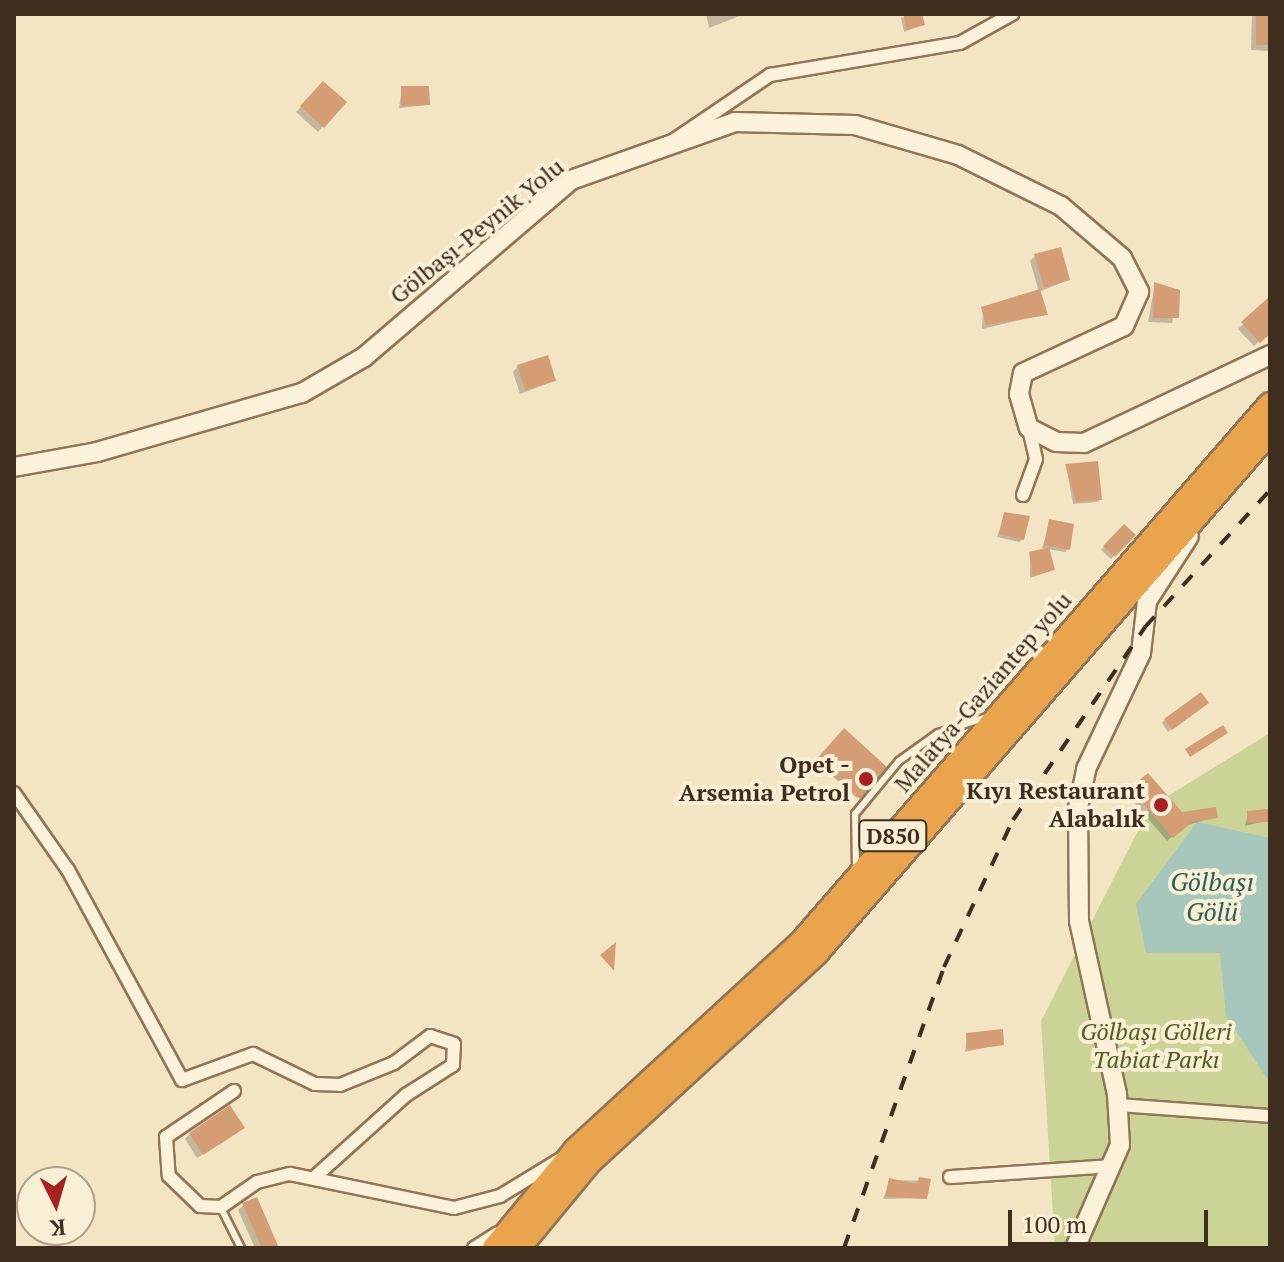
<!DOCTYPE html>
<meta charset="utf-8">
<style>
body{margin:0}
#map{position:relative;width:1284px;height:1262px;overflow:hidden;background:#f3e5c4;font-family:"PT Serif",serif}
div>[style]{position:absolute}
.green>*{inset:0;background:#ccd397}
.water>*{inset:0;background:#a7c6bc}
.shadow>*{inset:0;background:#0003}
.building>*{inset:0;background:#d59d76}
.roads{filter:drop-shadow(2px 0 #907558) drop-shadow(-2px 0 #907558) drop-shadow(0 2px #907558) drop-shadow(0 -2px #907558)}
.lane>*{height:6px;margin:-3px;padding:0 3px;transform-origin:3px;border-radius:3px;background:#fcf1d9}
.street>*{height:12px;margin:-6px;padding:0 6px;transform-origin:6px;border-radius:6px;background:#fcf1d9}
.secondary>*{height:18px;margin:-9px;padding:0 9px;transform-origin:9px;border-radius:9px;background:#fcf1d9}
.highway>*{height:22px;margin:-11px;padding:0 11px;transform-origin:11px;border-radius:11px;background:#eaa44d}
.rail>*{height:4px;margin-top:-2px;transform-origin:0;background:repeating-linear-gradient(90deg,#3f2d1e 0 14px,transparent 0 28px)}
.dots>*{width:22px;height:22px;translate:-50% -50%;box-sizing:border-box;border:4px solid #f9efd5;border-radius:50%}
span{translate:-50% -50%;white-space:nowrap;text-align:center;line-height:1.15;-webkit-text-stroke:8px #f9efd5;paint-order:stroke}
.shield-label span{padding:2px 6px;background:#f9efd5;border:2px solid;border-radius:6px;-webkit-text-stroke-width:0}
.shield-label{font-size:22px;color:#3f2d1e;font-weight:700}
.street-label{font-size:24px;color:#3f2d1e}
.poi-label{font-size:24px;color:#3f2d1e;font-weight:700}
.right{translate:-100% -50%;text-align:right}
.park-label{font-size:24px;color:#4f5e22;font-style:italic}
.water-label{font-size:26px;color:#2b605c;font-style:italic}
.frame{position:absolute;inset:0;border:16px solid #3f2d1e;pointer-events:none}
.north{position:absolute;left:16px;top:1166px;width:80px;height:80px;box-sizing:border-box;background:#f9efd5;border:2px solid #afa18c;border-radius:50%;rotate:175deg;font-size:22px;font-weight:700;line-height:32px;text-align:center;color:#3f2d1e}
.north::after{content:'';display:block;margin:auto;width:28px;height:36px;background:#a72123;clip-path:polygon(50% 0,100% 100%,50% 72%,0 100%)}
.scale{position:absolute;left:1008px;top:1210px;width:200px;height:36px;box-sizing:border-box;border:4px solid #3f2d1e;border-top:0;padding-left:10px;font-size:24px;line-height:28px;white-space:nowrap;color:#3f2d1e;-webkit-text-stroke:6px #f9efd5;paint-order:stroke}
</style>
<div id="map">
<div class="green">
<div style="clip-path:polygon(1270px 733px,1270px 1248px,1055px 1248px,1041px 1021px,1150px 807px)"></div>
</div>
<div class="water">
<div style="clip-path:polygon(1197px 822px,1270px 838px,1270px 1083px,1226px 1016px,1220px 953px,1146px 953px,1136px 904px)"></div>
</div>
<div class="shadow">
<div style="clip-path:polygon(706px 14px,742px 14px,742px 15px,709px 28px)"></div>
<div style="clip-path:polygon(920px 14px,923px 24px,904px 32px,901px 18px)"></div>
<div style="clip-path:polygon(1252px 14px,1270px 14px,1270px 51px,1251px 50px)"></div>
<div style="clip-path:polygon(323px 83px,344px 103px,318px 132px,296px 112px)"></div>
<div style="clip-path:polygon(402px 88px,428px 105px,399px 108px)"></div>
<div style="clip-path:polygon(1035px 256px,1068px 280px,1039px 292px,1046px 314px,982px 329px,983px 309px,1039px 292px,1030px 261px)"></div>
<div style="clip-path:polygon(1155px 284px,1178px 291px,1172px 323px,1148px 322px)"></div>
<div style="clip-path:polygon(1266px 302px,1270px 332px,1254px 346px,1238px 329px)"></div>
<div style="clip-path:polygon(518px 366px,554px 381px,520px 394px,513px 372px)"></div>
<div style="clip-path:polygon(1066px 466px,1100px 499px,1097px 502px,1073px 504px)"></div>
<div style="clip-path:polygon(1005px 514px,1023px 539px,1019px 542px,997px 537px)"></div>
<div style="clip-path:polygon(1050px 522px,1068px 549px,1065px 552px,1042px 548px)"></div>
<div style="clip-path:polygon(1124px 526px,1133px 535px,1111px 559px,1101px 550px)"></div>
<div style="clip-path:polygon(1030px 554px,1053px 570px,1030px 578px)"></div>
<div style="clip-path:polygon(1204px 706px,1168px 732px,1162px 723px,1165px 720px)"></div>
<div style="clip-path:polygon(844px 731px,884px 767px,857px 798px,816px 762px)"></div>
<div style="clip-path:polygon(1148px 776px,1181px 814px,1216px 817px,1184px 826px,1167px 841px,1127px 794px)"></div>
<div style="clip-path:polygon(1248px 813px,1266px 821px,1245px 826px)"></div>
<div style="clip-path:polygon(967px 1035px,1002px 1044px,965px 1052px)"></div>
<div style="clip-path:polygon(237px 1133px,197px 1158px,185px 1139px,190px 1134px)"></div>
<div style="clip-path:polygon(890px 1180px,928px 1181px,926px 1198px,883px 1199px)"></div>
<div style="clip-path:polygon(244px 1205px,276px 1248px,255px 1248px,238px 1210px)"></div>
</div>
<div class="building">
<div style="clip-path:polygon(903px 14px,922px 14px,925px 25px,907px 30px)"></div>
<div style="clip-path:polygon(1256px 14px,1270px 14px,1270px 45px,1256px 45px)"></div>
<div style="clip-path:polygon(323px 81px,347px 102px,324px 128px,300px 106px)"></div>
<div style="clip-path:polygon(401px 86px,429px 86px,430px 105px,401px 106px)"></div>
<div style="clip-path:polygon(1061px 247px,1070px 280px,1044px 288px,1034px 254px)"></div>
<div style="clip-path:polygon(1154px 282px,1180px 290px,1179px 318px,1153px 318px)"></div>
<div style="clip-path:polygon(1040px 289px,1048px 315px,986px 325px,981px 307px)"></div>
<div style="clip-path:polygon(1270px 296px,1270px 334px,1260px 343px,1241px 322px)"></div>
<div style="clip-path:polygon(548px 355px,556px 381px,525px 390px,517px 365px)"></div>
<div style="clip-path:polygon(1098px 461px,1102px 500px,1076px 502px,1065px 464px)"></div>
<div style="clip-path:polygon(1004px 512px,1030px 516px,1024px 540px,999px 534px)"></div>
<div style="clip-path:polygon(1049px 519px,1074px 524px,1070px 550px,1044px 545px)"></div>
<div style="clip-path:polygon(1124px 524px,1136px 535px,1115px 557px,1103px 546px)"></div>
<div style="clip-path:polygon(1049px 547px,1055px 570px,1033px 576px,1029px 552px)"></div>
<div style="clip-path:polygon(1201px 692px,1209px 703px,1172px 730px,1164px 719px)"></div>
<div style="clip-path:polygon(1223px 725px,1228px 733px,1190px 757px,1185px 749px)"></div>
<div style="clip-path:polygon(844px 728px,887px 767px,860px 799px,816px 760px)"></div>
<div style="clip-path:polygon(1148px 773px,1182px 812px,1216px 807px,1218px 818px,1192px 822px,1173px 838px,1130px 788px)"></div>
<div style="clip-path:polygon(1268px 809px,1268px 822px,1247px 823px,1247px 811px)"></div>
<div style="clip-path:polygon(616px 942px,614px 971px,600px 955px)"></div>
<div style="clip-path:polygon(1003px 1029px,1004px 1045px,967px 1050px,966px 1033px)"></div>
<div style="clip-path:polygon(230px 1105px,245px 1128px,203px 1155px,189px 1133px)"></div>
<div style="clip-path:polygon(919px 1177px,931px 1179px,927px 1199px,885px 1197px,889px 1178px,917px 1184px)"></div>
<div style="clip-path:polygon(257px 1197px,279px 1248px,262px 1248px,242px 1203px)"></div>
</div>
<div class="roads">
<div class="lane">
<div style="left:856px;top:869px;width:55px;rotate:-91deg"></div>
<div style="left:855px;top:814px;width:69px;rotate:-50.3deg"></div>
<div style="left:899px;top:761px;width:48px;rotate:-35.7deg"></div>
<div style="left:938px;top:733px;width:52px;rotate:-18.1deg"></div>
<div style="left:221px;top:1208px;width:45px;rotate:63.4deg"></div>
</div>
<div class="street">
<div style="left:671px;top:142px;width:120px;rotate:-34.1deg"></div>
<div style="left:770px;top:75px;width:193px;rotate:-9.6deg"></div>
<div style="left:960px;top:43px;width:60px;rotate:-29.1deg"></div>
<div style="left:1023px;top:495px;width:38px;rotate:-70deg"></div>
<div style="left:1036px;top:459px;width:32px;rotate:-103deg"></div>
<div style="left:14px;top:793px;width:94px;rotate:55deg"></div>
<div style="left:68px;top:870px;width:239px;rotate:61.5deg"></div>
<div style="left:182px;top:1080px;width:76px;rotate:-20.1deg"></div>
<div style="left:253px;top:1054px;width:69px;rotate:25.8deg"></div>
<div style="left:315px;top:1084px;width:25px;rotate:2deg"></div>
<div style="left:340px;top:1085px;width:58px;rotate:-22.2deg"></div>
<div style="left:394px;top:1063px;width:45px;rotate:-36.9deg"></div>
<div style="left:430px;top:1036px;width:25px;rotate:18deg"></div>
<div style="left:454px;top:1044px;width:21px;rotate:93deg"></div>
<div style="left:453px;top:1065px;width:56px;rotate:147.4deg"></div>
<div style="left:406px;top:1095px;width:120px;rotate:138deg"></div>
<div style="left:234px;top:1091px;width:82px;rotate:145.9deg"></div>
<div style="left:166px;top:1137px;width:39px;rotate:86deg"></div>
<div style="left:169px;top:1176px;width:43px;rotate:44.1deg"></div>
<div style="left:200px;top:1206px;width:21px;rotate:3deg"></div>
<div style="left:221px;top:1207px;width:44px;rotate:-34.8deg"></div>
<div style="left:257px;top:1182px;width:34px;rotate:-14deg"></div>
<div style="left:290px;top:1174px;width:167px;rotate:11.7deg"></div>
<div style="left:454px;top:1208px;width:48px;rotate:-14.6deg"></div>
<div style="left:500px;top:1196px;width:69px;rotate:-31.4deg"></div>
<div style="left:1117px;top:1105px;width:153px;rotate:4.1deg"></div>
<div style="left:950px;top:1177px;width:160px;rotate:-3.9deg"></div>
<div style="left:474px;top:1248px;width:28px;rotate:-32deg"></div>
</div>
<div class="secondary">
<div style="left:14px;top:467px;width:84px;rotate:-10.2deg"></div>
<div style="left:97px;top:452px;width:213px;rotate:-16.1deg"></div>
<div style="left:302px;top:393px;width:72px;rotate:-30.1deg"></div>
<div style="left:364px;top:357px;width:272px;rotate:-40.5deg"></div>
<div style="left:571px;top:180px;width:174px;rotate:-19.5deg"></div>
<div style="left:735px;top:122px;width:120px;rotate:1.4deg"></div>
<div style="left:855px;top:125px;width:107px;rotate:16.2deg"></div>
<div style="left:958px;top:155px;width:115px;rotate:26.3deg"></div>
<div style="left:1061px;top:206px;width:80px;rotate:40.4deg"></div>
<div style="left:1122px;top:258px;width:38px;rotate:63deg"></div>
<div style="left:1139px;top:292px;width:37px;rotate:114deg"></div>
<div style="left:1124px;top:326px;width:111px;rotate:155deg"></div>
<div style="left:1023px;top:373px;width:21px;rotate:101deg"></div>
<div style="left:1019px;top:394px;width:35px;rotate:74deg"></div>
<div style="left:1029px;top:428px;width:30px;rotate:27deg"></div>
<div style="left:1056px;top:442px;width:28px;rotate:2deg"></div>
<div style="left:1084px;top:443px;width:206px;rotate:-25.3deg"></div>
<div style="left:1075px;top:1248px;width:112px;rotate:-66.4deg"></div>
<div style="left:1120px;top:1145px;width:51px;rotate:-93.4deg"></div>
<div style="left:1117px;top:1094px;width:177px;rotate:-102.4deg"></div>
<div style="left:1079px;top:921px;width:113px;rotate:-90.5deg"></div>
<div style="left:1078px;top:808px;width:40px;rotate:-78deg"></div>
<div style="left:1086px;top:769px;width:128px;rotate:-64.6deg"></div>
<div style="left:1141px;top:653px;width:52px;rotate:-83.4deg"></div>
<div style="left:1147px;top:601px;width:77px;rotate:-57.1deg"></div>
</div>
<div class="highway">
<div style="left:494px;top:1248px;width:127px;rotate:-50.4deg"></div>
<div style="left:575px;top:1150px;width:309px;rotate:-42.6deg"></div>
<div style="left:802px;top:941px;width:712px;rotate:-48.93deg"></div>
<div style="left:519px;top:1248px;width:110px;rotate:-50.5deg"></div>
<div style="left:589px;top:1163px;width:309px;rotate:-42.6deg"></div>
<div style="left:816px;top:954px;width:692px;rotate:-48.99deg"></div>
</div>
</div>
<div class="rail">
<div style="left:844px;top:1248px;width:298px;rotate:-70.4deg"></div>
<div style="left:944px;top:967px;width:162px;rotate:-64.9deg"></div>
<div style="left:1013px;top:820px;width:234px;rotate:-55.6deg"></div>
<div style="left:1145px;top:627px;width:185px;rotate:-47.6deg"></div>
</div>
<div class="dots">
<div style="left:866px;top:779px;background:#a72123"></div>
<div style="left:1161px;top:805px;background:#a72123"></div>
</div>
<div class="shield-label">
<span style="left:893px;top:836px">D850</span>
</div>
<div class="street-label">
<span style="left:477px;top:231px;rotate:-39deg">Gölbaşı-Peynik Yolu</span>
<span style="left:983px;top:692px;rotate:-49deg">Malatya-Gaziantep yolu</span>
</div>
<div class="poi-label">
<span class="right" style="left:850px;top:779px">Opet -<br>Arsemia Petrol</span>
<span class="right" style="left:1145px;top:805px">Kıyı Restaurant<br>Alabalık</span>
</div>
<div class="park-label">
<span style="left:1156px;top:1046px">Gölbaşı Gölleri<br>Tabiat Parkı</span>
</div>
<div class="water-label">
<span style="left:1212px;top:897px">Gölbaşı<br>Gölü</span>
</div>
<div class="frame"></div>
<div class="north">K</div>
<div class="scale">100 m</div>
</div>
